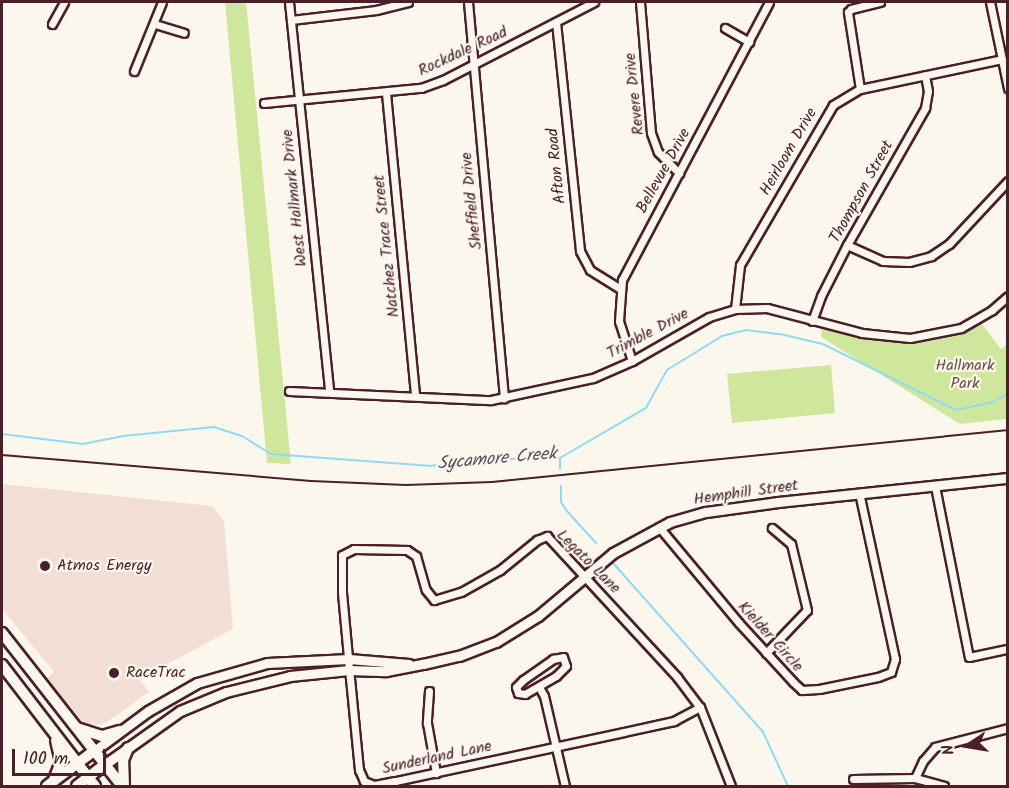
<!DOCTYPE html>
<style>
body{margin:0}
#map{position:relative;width:1009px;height:788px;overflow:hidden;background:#fbf7ec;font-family:Kalam,sans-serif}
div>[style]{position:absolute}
.built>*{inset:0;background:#f2ded5}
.green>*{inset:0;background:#cfe79c}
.stream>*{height:2px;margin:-1px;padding:0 1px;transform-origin:1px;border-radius:1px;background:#91daf3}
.roads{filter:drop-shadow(2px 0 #4a1f2b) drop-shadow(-2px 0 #4a1f2b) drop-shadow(0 2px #4a1f2b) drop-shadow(0 -2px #4a1f2b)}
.minor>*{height:7px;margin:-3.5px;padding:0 3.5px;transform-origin:3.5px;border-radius:3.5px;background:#fbf7ec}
.tertiary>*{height:9px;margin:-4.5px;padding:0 4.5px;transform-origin:4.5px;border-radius:4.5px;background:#fbf7ec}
.secondary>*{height:10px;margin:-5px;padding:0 5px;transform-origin:5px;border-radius:5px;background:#fbf7ec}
.rail>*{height:2px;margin:-1px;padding:0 1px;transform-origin:1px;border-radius:1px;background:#4a1f2b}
.dots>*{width:16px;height:16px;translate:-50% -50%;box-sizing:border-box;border:3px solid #fbf7ec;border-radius:50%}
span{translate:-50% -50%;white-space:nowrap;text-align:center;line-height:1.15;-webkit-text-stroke:4.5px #fbf7ec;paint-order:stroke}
.street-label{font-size:16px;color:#4a1f2b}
.park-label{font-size:16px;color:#6b5147}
.poi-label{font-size:16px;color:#4a1f2b}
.left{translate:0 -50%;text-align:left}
.water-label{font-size:18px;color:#5c4e5d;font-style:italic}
.frame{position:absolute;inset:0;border:3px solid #4a1f2b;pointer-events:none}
.north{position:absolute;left:937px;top:716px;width:60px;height:60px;-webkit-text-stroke:4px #fbf7ec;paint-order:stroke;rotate:258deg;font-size:16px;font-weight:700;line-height:24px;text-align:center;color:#4a1f2b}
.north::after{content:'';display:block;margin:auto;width:21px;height:27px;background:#4a1f2b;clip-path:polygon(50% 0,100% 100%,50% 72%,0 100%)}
.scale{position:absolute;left:12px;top:749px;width:94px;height:27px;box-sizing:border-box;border:3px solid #4a1f2b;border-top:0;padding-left:8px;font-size:18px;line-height:21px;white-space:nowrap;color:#4a1f2b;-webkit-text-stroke:4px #fbf7ec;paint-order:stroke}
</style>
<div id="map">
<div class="built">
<div style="clip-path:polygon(2px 484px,212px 506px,224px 521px,233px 629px,139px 679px,149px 692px,104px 724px,90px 725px,82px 721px,47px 679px,54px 672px,2px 609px)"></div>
</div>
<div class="green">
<div style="clip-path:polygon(225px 2px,246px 2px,291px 464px,267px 463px)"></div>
<div style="clip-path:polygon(981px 323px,1001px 349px,1007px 345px,1007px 419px,960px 424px,821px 337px,822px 327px,870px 339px,917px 343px)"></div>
<div style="clip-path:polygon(831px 365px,835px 413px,732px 423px,727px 374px)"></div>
</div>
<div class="stream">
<div style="left:2px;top:434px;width:82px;rotate:7deg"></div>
<div style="left:83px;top:444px;width:41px;rotate:-11.3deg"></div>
<div style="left:123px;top:436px;width:91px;rotate:-5.6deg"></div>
<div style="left:214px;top:427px;width:29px;rotate:18deg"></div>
<div style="left:242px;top:436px;width:34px;rotate:32deg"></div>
<div style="left:271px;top:454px;width:158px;rotate:4.3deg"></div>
<div style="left:429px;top:466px;width:72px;rotate:-5.6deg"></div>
<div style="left:501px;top:459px;width:59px;rotate:-1deg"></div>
<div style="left:560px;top:458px;width:99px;rotate:-30.2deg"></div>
<div style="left:646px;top:408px;width:43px;rotate:-61.1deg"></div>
<div style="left:667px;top:370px;width:65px;rotate:-31.7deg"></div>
<div style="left:722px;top:336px;width:25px;rotate:-14deg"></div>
<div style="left:746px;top:330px;width:34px;rotate:7deg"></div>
<div style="left:780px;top:334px;width:44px;rotate:13.1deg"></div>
<div style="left:823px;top:344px;width:148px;rotate:26.4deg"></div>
<div style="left:956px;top:410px;width:38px;rotate:-12deg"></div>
<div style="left:993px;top:402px;width:17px;rotate:-31deg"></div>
<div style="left:560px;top:459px;width:10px;rotate:90deg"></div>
<div style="left:561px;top:486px;width:16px;rotate:90deg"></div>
<div style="left:561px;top:502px;width:9px;rotate:58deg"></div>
<div style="left:566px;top:510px;width:45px;rotate:47.7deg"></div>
<div style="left:613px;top:563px;width:226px;rotate:48.4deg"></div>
<div style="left:763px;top:732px;width:60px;rotate:65.2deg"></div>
</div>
<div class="roads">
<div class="minor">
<div style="left:289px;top:2px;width:392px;rotate:84.1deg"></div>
<div style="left:468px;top:2px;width:398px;rotate:84.8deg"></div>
<div style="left:640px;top:2px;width:131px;rotate:85.2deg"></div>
<div style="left:651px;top:133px;width:20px;rotate:70deg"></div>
<div style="left:658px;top:152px;width:30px;rotate:45deg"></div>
<div style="left:990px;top:2px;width:88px;rotate:78.2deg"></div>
<div style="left:291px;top:20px;width:86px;rotate:-6.7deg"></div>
<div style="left:376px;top:10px;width:33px;rotate:-14deg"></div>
<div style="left:556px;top:22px;width:230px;rotate:84deg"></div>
<div style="left:580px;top:251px;width:21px;rotate:62deg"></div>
<div style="left:590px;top:270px;width:36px;rotate:32deg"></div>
<div style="left:52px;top:24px;width:25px;rotate:-61deg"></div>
<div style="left:155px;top:24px;width:30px;rotate:17deg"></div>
<div style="left:725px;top:28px;width:28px;rotate:30deg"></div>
<div style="left:134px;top:71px;width:74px;rotate:-67.9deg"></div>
<div style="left:860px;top:89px;width:78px;rotate:-98.9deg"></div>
<div style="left:848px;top:12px;width:4px;rotate:-45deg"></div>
<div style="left:851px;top:9px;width:30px;rotate:-14deg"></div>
<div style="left:386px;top:93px;width:304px;rotate:84.5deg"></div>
<div style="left:264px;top:103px;width:158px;rotate:-5.5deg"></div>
<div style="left:421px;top:88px;width:23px;rotate:-20deg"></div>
<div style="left:443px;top:80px;width:170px;rotate:-27.3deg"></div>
<div style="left:847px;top:245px;width:39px;rotate:24deg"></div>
<div style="left:883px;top:261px;width:26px;rotate:2deg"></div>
<div style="left:909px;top:262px;width:23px;rotate:-15deg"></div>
<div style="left:931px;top:256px;width:22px;rotate:-34deg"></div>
<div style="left:949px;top:244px;width:86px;rotate:-46.9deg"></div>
<div style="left:735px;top:309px;width:44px;rotate:-83.5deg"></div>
<div style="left:740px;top:265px;width:185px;rotate:-59.8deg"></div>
<div style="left:833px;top:105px;width:31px;rotate:-31deg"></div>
<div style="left:860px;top:89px;width:145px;rotate:-11.9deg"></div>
<div style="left:812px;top:321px;width:27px;rotate:-70deg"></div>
<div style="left:821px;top:296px;width:57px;rotate:-63deg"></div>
<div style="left:847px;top:245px;width:158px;rotate:-60.3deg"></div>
<div style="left:925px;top:108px;width:17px;rotate:-80deg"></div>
<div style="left:928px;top:91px;width:16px;rotate:-101deg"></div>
<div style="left:632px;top:361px;width:42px;rotate:-108deg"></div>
<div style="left:619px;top:321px;width:41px;rotate:-85.8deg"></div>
<div style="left:622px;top:280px;width:314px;rotate:-62.1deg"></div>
<div style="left:289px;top:391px;width:202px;rotate:2.6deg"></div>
<div style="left:491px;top:400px;width:104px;rotate:-12.2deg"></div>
<div style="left:593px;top:378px;width:43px;rotate:-23.6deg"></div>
<div style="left:632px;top:361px;width:89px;rotate:-29.7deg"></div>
<div style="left:709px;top:317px;width:27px;rotate:-17deg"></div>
<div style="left:735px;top:309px;width:32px;rotate:-2deg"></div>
<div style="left:767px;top:308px;width:98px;rotate:14.7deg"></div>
<div style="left:862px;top:333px;width:48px;rotate:5.9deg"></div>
<div style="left:910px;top:338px;width:52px;rotate:-11.1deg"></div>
<div style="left:961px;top:328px;width:36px;rotate:-30deg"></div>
<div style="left:992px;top:310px;width:21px;rotate:-41deg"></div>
<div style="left:935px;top:486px;width:174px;rotate:78.8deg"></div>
<div style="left:969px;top:657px;width:40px;rotate:-12deg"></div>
<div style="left:659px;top:527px;width:125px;rotate:50.2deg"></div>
<div style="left:739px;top:623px;width:80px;rotate:47.5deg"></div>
<div style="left:793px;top:682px;width:12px;rotate:42deg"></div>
<div style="left:802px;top:690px;width:17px;rotate:-3deg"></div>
<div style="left:819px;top:689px;width:60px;rotate:-11.5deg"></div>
<div style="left:878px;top:677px;width:14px;rotate:-21deg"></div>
<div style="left:891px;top:672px;width:14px;rotate:-73deg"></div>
<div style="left:895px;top:659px;width:170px;rotate:-102.2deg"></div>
<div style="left:766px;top:653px;width:59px;rotate:-46.4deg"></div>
<div style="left:807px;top:610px;width:68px;rotate:-103.6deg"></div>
<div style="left:791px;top:544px;width:25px;rotate:-140deg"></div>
<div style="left:563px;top:657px;width:9px;rotate:72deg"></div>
<div style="left:566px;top:666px;width:14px;rotate:135deg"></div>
<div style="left:556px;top:676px;width:36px;rotate:150deg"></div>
<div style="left:525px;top:694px;width:7px;rotate:-172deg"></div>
<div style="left:518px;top:693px;width:6px;rotate:-108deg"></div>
<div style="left:516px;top:687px;width:10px;rotate:-45deg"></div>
<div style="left:523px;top:680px;width:37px;rotate:-35deg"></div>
<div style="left:553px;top:659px;width:10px;rotate:-11deg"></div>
<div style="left:539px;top:687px;width:10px;rotate:61deg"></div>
<div style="left:544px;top:696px;width:92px;rotate:76.9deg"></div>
<div style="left:429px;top:691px;width:32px;rotate:94deg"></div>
<div style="left:427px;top:723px;width:51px;rotate:79.8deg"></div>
<div style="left:700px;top:707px;width:30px;rotate:152deg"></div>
<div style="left:674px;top:721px;width:51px;rotate:167.6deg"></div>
<div style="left:624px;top:732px;width:234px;rotate:167.9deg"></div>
<div style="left:395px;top:781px;width:21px;rotate:169deg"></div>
<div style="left:374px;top:785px;width:11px;rotate:-158deg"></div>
<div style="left:364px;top:781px;width:12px;rotate:-114deg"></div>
<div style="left:359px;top:770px;width:91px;rotate:-95.6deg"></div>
<div style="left:350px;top:679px;width:87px;rotate:-95.3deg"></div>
<div style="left:342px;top:592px;width:37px;rotate:-90deg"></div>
<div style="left:342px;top:555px;width:13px;rotate:-27deg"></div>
<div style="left:354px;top:549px;width:53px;rotate:1.1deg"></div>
<div style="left:407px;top:550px;width:11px;rotate:34deg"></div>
<div style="left:416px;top:556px;width:35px;rotate:74deg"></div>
<div style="left:426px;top:590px;width:13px;rotate:51deg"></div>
<div style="left:434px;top:600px;width:28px;rotate:-17deg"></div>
<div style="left:461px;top:592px;width:45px;rotate:-29.4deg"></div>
<div style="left:500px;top:570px;width:48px;rotate:-39deg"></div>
<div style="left:537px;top:540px;width:11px;rotate:-22deg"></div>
<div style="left:547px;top:536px;width:192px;rotate:47.3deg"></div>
<div style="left:677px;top:677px;width:38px;rotate:53deg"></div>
<div style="left:700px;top:707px;width:85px;rotate:68.6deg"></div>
<div style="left:915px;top:778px;width:19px;rotate:-65deg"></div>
<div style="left:923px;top:761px;width:18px;rotate:-49deg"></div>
<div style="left:935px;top:747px;width:75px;rotate:-14.6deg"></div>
<div style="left:853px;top:779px;width:62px;rotate:-0.9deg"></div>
<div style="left:915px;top:778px;width:30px;rotate:15deg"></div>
</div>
<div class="tertiary">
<div style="left:94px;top:751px;width:67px;rotate:-36.5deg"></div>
<div style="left:148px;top:711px;width:56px;rotate:-29.7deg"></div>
<div style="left:197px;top:683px;width:73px;rotate:-15.9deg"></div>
<div style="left:267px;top:663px;width:82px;rotate:-2.8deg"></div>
<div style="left:349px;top:659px;width:60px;rotate:4.8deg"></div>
<div style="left:104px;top:765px;width:93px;rotate:-35.4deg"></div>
<div style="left:180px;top:711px;width:50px;rotate:-22.4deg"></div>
<div style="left:226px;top:692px;width:66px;rotate:-14deg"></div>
<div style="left:290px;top:676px;width:59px;rotate:-5.8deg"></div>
<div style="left:349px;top:670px;width:37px;rotate:2deg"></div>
<div style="left:386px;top:671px;width:38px;rotate:-11deg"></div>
<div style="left:423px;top:664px;width:37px;rotate:-13deg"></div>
<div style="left:459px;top:656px;width:40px;rotate:-21deg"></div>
<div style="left:496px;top:642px;width:49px;rotate:-31.8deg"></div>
<div style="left:538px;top:616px;width:98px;rotate:-40deg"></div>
<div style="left:613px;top:553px;width:65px;rotate:-28.5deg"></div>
<div style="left:670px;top:522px;width:37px;rotate:-16deg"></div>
<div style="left:706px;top:512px;width:73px;rotate:-7.9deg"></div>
<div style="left:778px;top:502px;width:231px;rotate:-6deg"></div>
</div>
<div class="secondary">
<div style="left:2px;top:633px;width:194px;rotate:51.9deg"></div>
<div style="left:2px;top:665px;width:153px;rotate:52.5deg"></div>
<div style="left:77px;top:728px;width:26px;rotate:18deg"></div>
<div style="left:102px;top:736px;width:19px;rotate:-16deg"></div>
<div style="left:54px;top:780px;width:19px;rotate:-69deg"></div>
<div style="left:61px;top:762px;width:22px;rotate:-103deg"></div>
<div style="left:47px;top:786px;width:59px;rotate:-36.7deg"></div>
<div style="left:77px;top:786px;width:34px;rotate:-38deg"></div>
<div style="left:124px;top:786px;width:26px;rotate:-92deg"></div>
<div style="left:123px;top:760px;width:13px;rotate:-67deg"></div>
</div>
</div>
<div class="rail">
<div style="left:2px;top:455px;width:310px;rotate:4.8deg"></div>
<div style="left:311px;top:481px;width:95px;rotate:2.4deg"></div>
<div style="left:406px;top:485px;width:86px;rotate:-2deg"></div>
<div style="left:492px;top:482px;width:519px;rotate:-5.75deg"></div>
</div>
<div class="dots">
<div style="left:45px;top:566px;background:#4a1f2b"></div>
<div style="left:114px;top:673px;background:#4a1f2b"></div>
</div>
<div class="street-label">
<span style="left:463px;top:52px;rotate:-25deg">Rockdale Road</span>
<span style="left:635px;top:94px;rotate:-96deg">Revere Drive</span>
<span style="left:789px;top:152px;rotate:-60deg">Heirloom Drive</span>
<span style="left:557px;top:166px;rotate:-96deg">Afton Road</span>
<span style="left:664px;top:171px;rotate:-61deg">Bellevue Drive</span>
<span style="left:862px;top:192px;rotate:-61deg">Thompson Street</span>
<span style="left:295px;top:198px;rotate:-96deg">West Hallmark Drive</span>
<span style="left:472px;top:201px;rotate:-96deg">Sheffield Drive</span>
<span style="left:387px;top:246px;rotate:-96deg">Natchez Trace Street</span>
<span style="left:648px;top:334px;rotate:-28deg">Trimble Drive</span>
<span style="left:746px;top:493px;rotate:-8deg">Hemphill Street</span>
<span style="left:588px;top:562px;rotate:45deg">Legato Lane</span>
<span style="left:770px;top:637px;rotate:48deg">Kielder Circle</span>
<span style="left:437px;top:758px;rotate:-12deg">Sunderland Lane</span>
</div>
<div class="park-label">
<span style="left:965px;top:375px">Hallmark<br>Park</span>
</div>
<div class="poi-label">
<span class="left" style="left:57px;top:566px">Atmos Energy</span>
<span class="left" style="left:126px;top:673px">RaceTrac</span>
</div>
<div class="water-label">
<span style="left:497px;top:460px;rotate:-5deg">Sycamore Creek</span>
</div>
<div class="frame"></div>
<div class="north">N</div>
<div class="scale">100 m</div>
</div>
